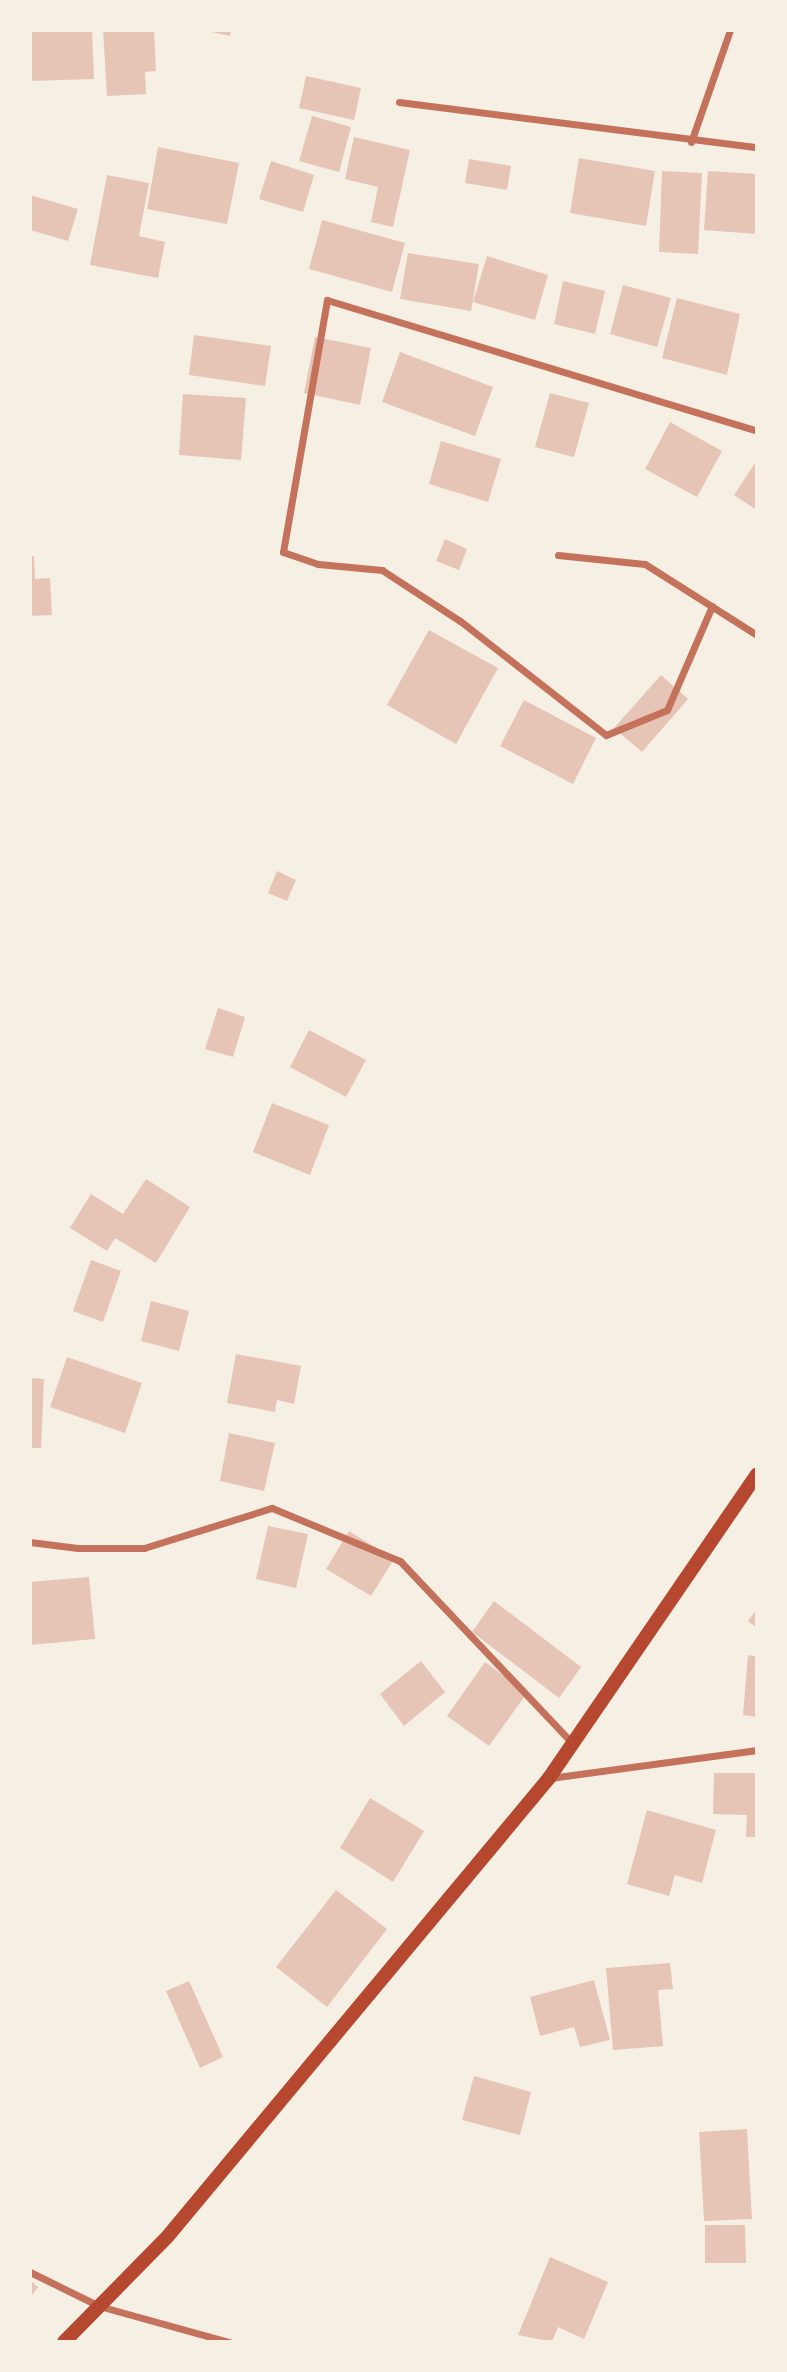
<!DOCTYPE html>
<style>
body{margin:0}
#map{position:relative;width:787px;height:2372px;overflow:hidden;background:#f6efe4;font-family:"Roboto Serif",serif}
div>[style]{position:absolute}
.building>*{inset:0;background:#e6c5b7}
.minor>*{height:7px;margin:-3.5px;padding:0 3.5px;transform-origin:3.5px;border-radius:3.5px;background:#c5725c}
.secondary>*{height:14px;margin:-7px;padding:0 7px;transform-origin:7px;border-radius:7px;background:#b5482f}
span{translate:-50% -50%;white-space:nowrap;text-align:center;line-height:1.15;-webkit-text-stroke:5px #f6efe4;paint-order:stroke}
.frame{position:absolute;inset:0;border:32px solid #f6efe4;pointer-events:none}
</style>
<div id="map">
<div class="building">
<div style="clip-path:polygon(30px 30px,92px 30px,94px 79px,30px 81px)"></div>
<div style="clip-path:polygon(103px 30px,154px 30px,156px 71px,145px 72px,146px 94px,107px 96px)"></div>
<div style="clip-path:polygon(203px 30px,231px 30px,230px 36px)"></div>
<div style="clip-path:polygon(306px 76px,361px 88px,354px 120px,299px 108px)"></div>
<div style="clip-path:polygon(312px 116px,351px 127px,339px 172px,299px 161px)"></div>
<div style="clip-path:polygon(354px 137px,410px 150px,393px 227px,371px 222px,378px 187px,345px 179px)"></div>
<div style="clip-path:polygon(158px 147px,239px 163px,227px 224px,147px 209px)"></div>
<div style="clip-path:polygon(579px 158px,655px 171px,646px 226px,570px 213px)"></div>
<div style="clip-path:polygon(469px 159px,511px 166px,507px 190px,465px 183px)"></div>
<div style="clip-path:polygon(271px 161px,314px 175px,303px 212px,259px 199px)"></div>
<div style="clip-path:polygon(662px 171px,702px 173px,698px 254px,659px 252px)"></div>
<div style="clip-path:polygon(708px 171px,757px 174px,757px 234px,704px 230px)"></div>
<div style="clip-path:polygon(107px 175px,149px 183px,139px 236px,165px 242px,158px 278px,90px 265px)"></div>
<div style="clip-path:polygon(30px 195px,78px 209px,68px 241px,30px 230px)"></div>
<div style="clip-path:polygon(322px 220px,405px 243px,392px 292px,309px 269px)"></div>
<div style="clip-path:polygon(408px 253px,479px 264px,471px 311px,400px 299px)"></div>
<div style="clip-path:polygon(487px 256px,548px 275px,535px 320px,473px 302px)"></div>
<div style="clip-path:polygon(563px 281px,605px 291px,595px 334px,554px 324px)"></div>
<div style="clip-path:polygon(623px 285px,671px 298px,657px 347px,610px 334px)"></div>
<div style="clip-path:polygon(677px 298px,740px 314px,727px 375px,662px 358px)"></div>
<div style="clip-path:polygon(194px 335px,271px 346px,265px 386px,189px 375px)"></div>
<div style="clip-path:polygon(315px 337px,371px 348px,360px 405px,304px 393px)"></div>
<div style="clip-path:polygon(400px 352px,493px 387px,475px 436px,382px 402px)"></div>
<div style="clip-path:polygon(550px 393px,589px 403px,574px 457px,535px 447px)"></div>
<div style="clip-path:polygon(183px 394px,246px 398px,241px 460px,179px 455px)"></div>
<div style="clip-path:polygon(670px 422px,722px 451px,697px 497px,645px 469px)"></div>
<div style="clip-path:polygon(441px 441px,501px 459px,488px 502px,429px 484px)"></div>
<div style="clip-path:polygon(757px 460px,757px 510px,734px 495px)"></div>
<div style="clip-path:polygon(445px 539px,467px 549px,459px 570px,436px 561px)"></div>
<div style="clip-path:polygon(30px 556px,34px 556px,35px 579px,50px 578px,52px 615px,30px 616px)"></div>
<div style="clip-path:polygon(429px 630px,498px 668px,456px 744px,387px 705px)"></div>
<div style="clip-path:polygon(661px 675px,688px 699px,642px 752px,614px 728px)"></div>
<div style="clip-path:polygon(524px 700px,596px 738px,573px 784px,500px 746px)"></div>
<div style="clip-path:polygon(277px 871px,296px 880px,287px 901px,268px 893px)"></div>
<div style="clip-path:polygon(218px 1008px,245px 1017px,233px 1057px,205px 1049px)"></div>
<div style="clip-path:polygon(309px 1030px,366px 1060px,346px 1097px,290px 1067px)"></div>
<div style="clip-path:polygon(272px 1103px,329px 1125px,310px 1175px,253px 1152px)"></div>
<div style="clip-path:polygon(146px 1179px,190px 1207px,156px 1263px,115px 1238px,107px 1251px,70px 1228px,91px 1194px,123px 1214px)"></div>
<div style="clip-path:polygon(91px 1260px,121px 1271px,103px 1322px,73px 1311px)"></div>
<div style="clip-path:polygon(151px 1301px,189px 1311px,179px 1351px,141px 1341px)"></div>
<div style="clip-path:polygon(236px 1354px,301px 1366px,294px 1404px,277px 1400px,275px 1412px,227px 1403px)"></div>
<div style="clip-path:polygon(67px 1357px,142px 1383px,125px 1433px,50px 1407px)"></div>
<div style="clip-path:polygon(30px 1378px,44px 1379px,41px 1448px,30px 1448px)"></div>
<div style="clip-path:polygon(229px 1433px,275px 1443px,264px 1491px,220px 1481px)"></div>
<div style="clip-path:polygon(268px 1526px,308px 1534px,296px 1588px,256px 1579px)"></div>
<div style="clip-path:polygon(349px 1531px,394px 1559px,371px 1596px,326px 1569px)"></div>
<div style="clip-path:polygon(89px 1577px,95px 1639px,30px 1645px,30px 1582px)"></div>
<div style="clip-path:polygon(494px 1601px,581px 1667px,559px 1698px,472px 1632px)"></div>
<div style="clip-path:polygon(757px 1609px,757px 1628px,748px 1621px)"></div>
<div style="clip-path:polygon(748px 1655px,757px 1657px,757px 1717px,743px 1715px)"></div>
<div style="clip-path:polygon(421px 1661px,445px 1692px,404px 1726px,380px 1694px)"></div>
<div style="clip-path:polygon(485px 1662px,527px 1693px,489px 1746px,447px 1716px)"></div>
<div style="clip-path:polygon(714px 1773px,757px 1773px,757px 1837px,746px 1837px,747px 1815px,713px 1814px)"></div>
<div style="clip-path:polygon(370px 1798px,424px 1831px,393px 1882px,340px 1848px)"></div>
<div style="clip-path:polygon(647px 1810px,716px 1830px,702px 1883px,675px 1875px,669px 1896px,627px 1884px)"></div>
<div style="clip-path:polygon(336px 1890px,387px 1929px,327px 2007px,276px 1967px)"></div>
<div style="clip-path:polygon(670px 1963px,673px 1989px,658px 1990px,663px 2046px,613px 2050px,606px 1968px)"></div>
<div style="clip-path:polygon(594px 1980px,610px 2040px,580px 2047px,574px 2027px,540px 2036px,530px 1997px)"></div>
<div style="clip-path:polygon(189px 1981px,223px 2057px,200px 2068px,166px 1991px)"></div>
<div style="clip-path:polygon(474px 2076px,531px 2092px,520px 2135px,462px 2120px)"></div>
<div style="clip-path:polygon(747px 2129px,752px 2219px,704px 2221px,699px 2132px)"></div>
<div style="clip-path:polygon(705px 2225px,745px 2225px,746px 2263px,705px 2263px)"></div>
<div style="clip-path:polygon(550px 2257px,608px 2282px,584px 2339px,558px 2327px,552px 2342px,518px 2335px)"></div>
<div style="clip-path:polygon(30px 2280px,38px 2287px,30px 2298px)"></div>
</div>
<div class="minor">
<div style="left:399px;top:102px;width:361px;rotate:7.2deg"></div>
<div style="left:691px;top:142px;width:119px;rotate:-70.8deg"></div>
<div style="left:558px;top:555px;width:87px;rotate:5.9deg"></div>
<div style="left:645px;top:564px;width:133px;rotate:32.4deg"></div>
<div style="left:712px;top:606px;width:113px;rotate:113.4deg"></div>
<div style="left:667px;top:710px;width:66px;rotate:157.7deg"></div>
<div style="left:606px;top:735px;width:185px;rotate:-142deg"></div>
<div style="left:460px;top:621px;width:93px;rotate:-146.8deg"></div>
<div style="left:382px;top:570px;width:64px;rotate:-174.6deg"></div>
<div style="left:318px;top:564px;width:37px;rotate:-161deg"></div>
<div style="left:283px;top:552px;width:256px;rotate:-80.1deg"></div>
<div style="left:327px;top:300px;width:450px;rotate:16.9deg"></div>
<div style="left:30px;top:1542px;width:48px;rotate:7.1deg"></div>
<div style="left:78px;top:1548px;width:66px"></div>
<div style="left:144px;top:1548px;width:134px;rotate:-17.4deg"></div>
<div style="left:272px;top:1508px;width:139px;rotate:22.5deg"></div>
<div style="left:400px;top:1561px;width:250px;rotate:46.6deg"></div>
<div style="left:550px;top:1778px;width:209px;rotate:-7.7deg"></div>
<div style="left:30px;top:2272px;width:77px;rotate:26.2deg"></div>
<div style="left:99px;top:2306px;width:135px;rotate:15.5deg"></div>
</div>
<div class="secondary">
<div style="left:64px;top:2342px;width:148px;rotate:-45.5deg"></div>
<div style="left:168px;top:2236px;width:596px;rotate:-50.24deg"></div>
<div style="left:549px;top:1778px;width:368px;rotate:-55.6deg"></div>
</div>
<div class="frame"></div>
</div>
